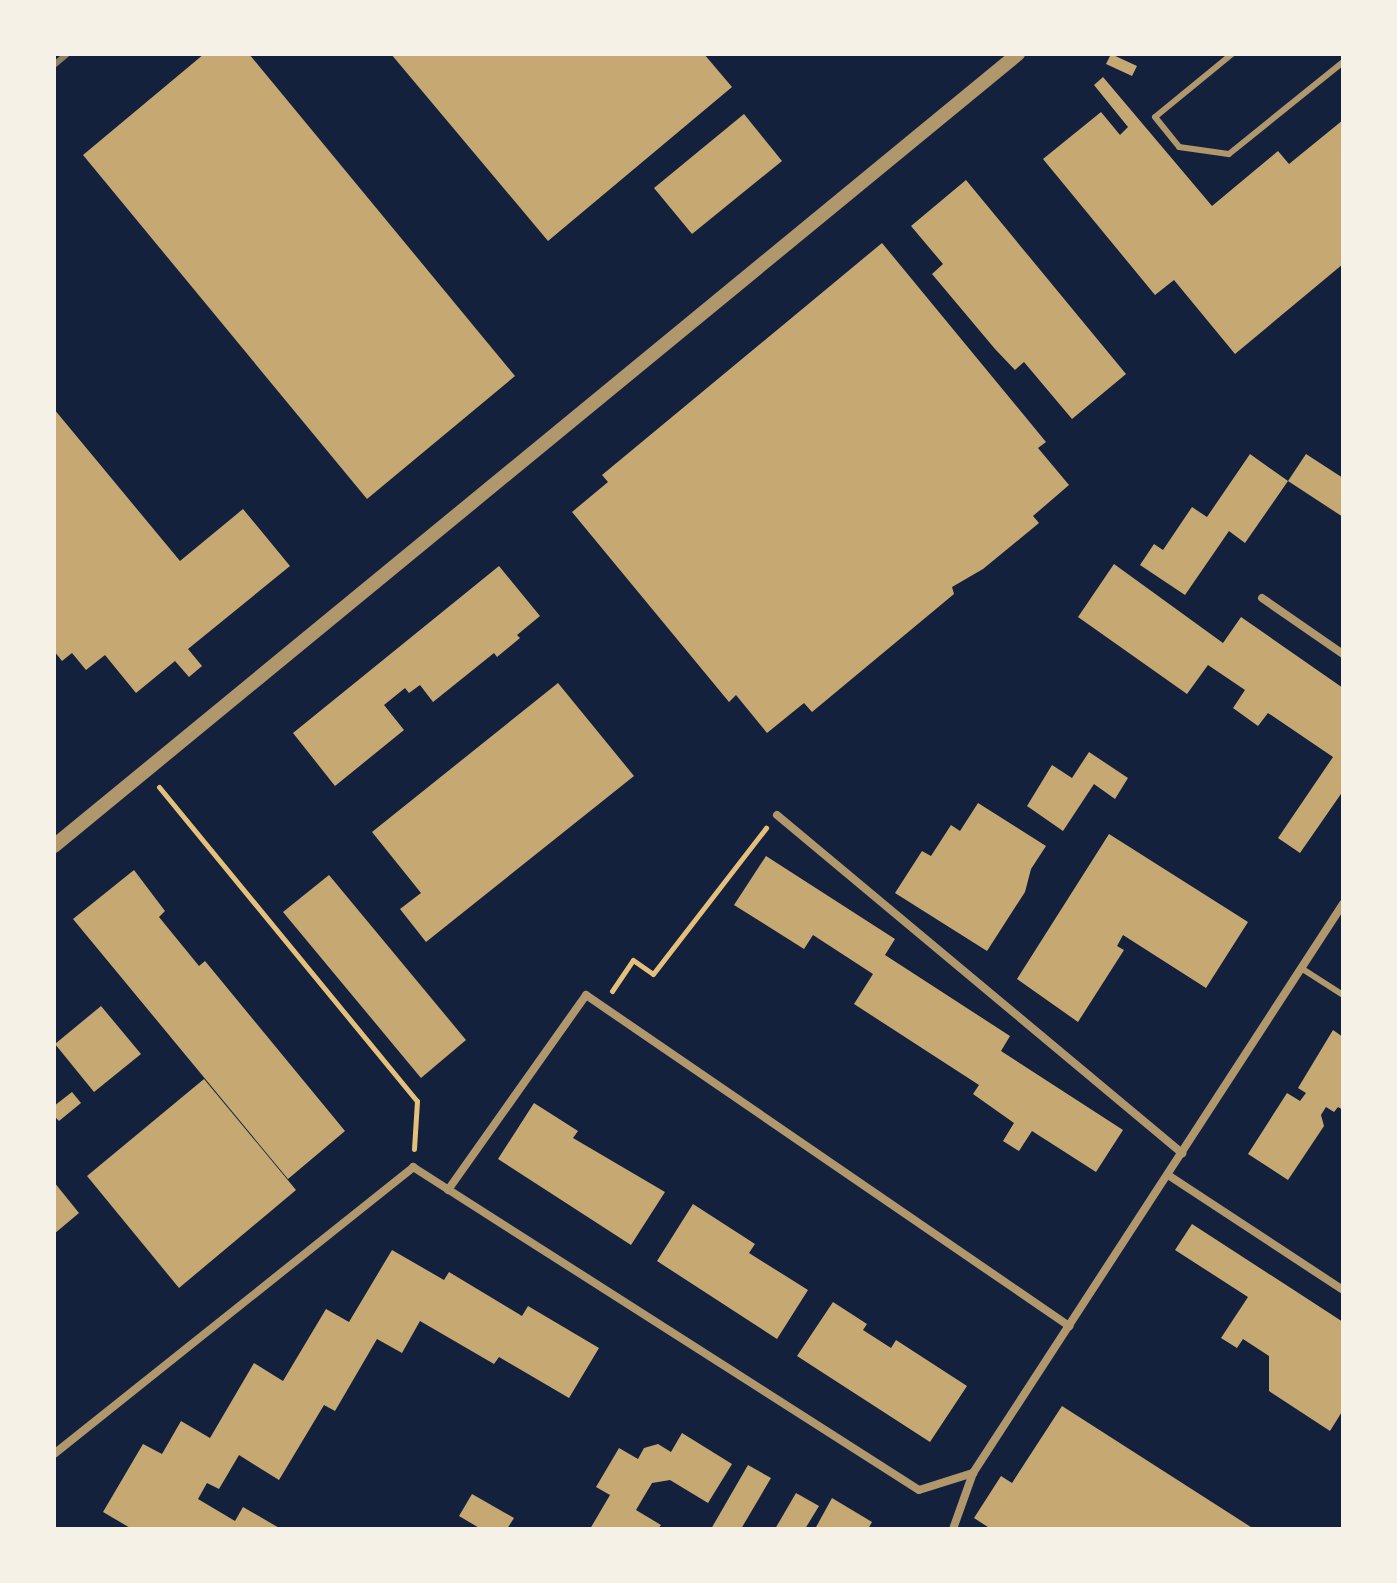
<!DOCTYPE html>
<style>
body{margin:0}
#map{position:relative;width:1397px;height:1583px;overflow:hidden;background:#14213d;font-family:"Asap Condensed",sans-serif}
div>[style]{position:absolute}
.building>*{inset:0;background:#c6a872}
.path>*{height:5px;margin:-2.5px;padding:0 2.5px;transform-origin:2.5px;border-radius:2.5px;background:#e5c07b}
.service>*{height:6px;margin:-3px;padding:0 3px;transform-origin:3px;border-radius:3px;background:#b1986c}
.minor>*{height:8px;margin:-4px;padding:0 4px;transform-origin:4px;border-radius:4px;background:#b1986c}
.tertiary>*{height:14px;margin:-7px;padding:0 7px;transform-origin:7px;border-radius:7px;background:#b1986c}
.rail>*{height:6px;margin:-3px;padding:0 3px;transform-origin:3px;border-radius:3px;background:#918062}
span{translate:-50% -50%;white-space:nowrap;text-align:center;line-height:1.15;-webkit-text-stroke:6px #f6f1e7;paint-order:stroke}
.frame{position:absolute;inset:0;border:56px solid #f6f1e7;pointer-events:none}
</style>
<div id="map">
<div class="building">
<div style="clip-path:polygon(204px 54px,249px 54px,515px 376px,367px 499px,83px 155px)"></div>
<div style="clip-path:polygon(391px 54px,704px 54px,732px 87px,548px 241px)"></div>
<div style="clip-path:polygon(1111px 54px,1137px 66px,1132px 76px,1106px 64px)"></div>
<div style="clip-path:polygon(1103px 77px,1212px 206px,1278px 151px,1289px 164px,1343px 120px,1343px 264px,1235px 354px,1174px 280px,1155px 295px,1043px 159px,1101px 112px,1120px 135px,1128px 127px,1094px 85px)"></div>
<div style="clip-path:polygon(744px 114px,782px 161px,692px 234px,654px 188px)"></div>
<div style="clip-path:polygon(966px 180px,1126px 374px,1072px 419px,1024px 362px,1015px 370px,995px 349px,932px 274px,943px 264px,911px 226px)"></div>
<div style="clip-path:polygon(882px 243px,1046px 442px,1038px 448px,1069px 485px,1033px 516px,1039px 523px,983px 569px,952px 587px,954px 594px,812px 712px,804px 703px,767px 733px,736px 695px,729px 702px,572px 512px,608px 482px,602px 475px)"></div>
<div style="clip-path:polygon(54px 409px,180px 561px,243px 509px,290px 566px,188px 649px,202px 666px,189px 677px,175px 661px,136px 693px,105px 655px,86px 670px,72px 653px,62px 661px,54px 651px)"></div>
<div style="clip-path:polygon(1250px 454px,1288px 481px,1245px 543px,1229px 531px,1185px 595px,1140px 565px,1154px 544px,1163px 550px,1192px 507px,1207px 517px)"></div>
<div style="clip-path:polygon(1306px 454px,1343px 478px,1343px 517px,1288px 481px)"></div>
<div style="clip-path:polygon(1114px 564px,1223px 643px,1241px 617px,1343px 688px,1343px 791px,1300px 853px,1278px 838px,1333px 757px,1268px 713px,1258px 726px,1233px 708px,1245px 690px,1208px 665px,1187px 694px,1078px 617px)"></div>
<div style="clip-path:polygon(499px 566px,540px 616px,517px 635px,520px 638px,497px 657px,494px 653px,433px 702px,420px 685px,409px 693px,405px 688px,384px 705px,404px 730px,335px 786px,293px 733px)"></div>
<div style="clip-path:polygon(558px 683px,634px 776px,426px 942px,400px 909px,421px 893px,372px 832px)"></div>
<div style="clip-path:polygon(1089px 752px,1128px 778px,1115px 799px,1094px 784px,1063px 831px,1027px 806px,1052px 765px,1072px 778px)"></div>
<div style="clip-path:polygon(978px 803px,1046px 846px,1031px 869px,1025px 892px,987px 951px,895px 893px,922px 851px,931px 856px,951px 825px,960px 831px)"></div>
<div style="clip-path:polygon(1109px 834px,1248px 922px,1206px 988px,1123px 935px,1117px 946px,1124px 950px,1078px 1022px,1017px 979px)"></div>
<div style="clip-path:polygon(766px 856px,895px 939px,885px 955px,1010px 1036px,1001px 1051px,1123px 1130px,1096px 1172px,1032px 1131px,1019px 1151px,1003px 1141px,1014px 1123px,973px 1094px,979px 1085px,854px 1004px,873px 974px,813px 935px,804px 949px,734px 905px)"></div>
<div style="clip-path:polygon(134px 870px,165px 911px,159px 917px,199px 966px,205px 961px,345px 1131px,288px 1179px,73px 919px)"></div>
<div style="clip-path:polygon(329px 875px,466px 1040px,421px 1078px,283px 912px)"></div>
<div style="clip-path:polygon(101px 1006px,141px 1054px,94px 1092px,55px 1044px)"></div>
<div style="clip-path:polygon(1333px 1030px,1343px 1037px,1343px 1110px,1338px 1107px,1334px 1112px,1326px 1107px,1321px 1115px,1324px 1126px,1288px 1180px,1248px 1154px,1287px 1093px,1300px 1101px,1306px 1093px,1298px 1088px)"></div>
<div style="clip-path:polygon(204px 1079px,296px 1190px,179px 1288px,87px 1176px)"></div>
<div style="clip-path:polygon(72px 1092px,81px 1103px,59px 1121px,54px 1116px,54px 1106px)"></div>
<div style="clip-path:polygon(534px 1103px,578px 1131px,573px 1138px,665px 1192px,631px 1245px,498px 1159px)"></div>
<div style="clip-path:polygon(54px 1182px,79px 1213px,54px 1234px)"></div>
<div style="clip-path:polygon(693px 1204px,755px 1244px,749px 1253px,808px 1290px,777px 1339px,657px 1261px)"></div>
<div style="clip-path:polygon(1192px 1224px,1343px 1322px,1343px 1410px,1330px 1431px,1269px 1391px,1269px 1356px,1243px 1339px,1237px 1348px,1221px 1338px,1248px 1297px,1175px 1250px)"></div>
<div style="clip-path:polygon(392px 1250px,444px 1280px,449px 1272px,522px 1316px,528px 1306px,599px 1348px,569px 1398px,499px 1357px,494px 1364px,420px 1321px,402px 1353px,377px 1339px,335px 1411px,324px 1405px,279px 1480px,239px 1455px,219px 1489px,207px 1483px,198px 1499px,235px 1521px,243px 1507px,281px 1529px,132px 1529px,103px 1512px,143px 1444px,162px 1454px,181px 1421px,210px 1438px,254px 1363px,283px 1381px,326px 1309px,349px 1322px)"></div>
<div style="clip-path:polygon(833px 1302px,867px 1324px,863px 1330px,891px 1348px,896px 1340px,967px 1386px,930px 1442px,797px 1356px)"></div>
<div style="clip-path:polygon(1062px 1406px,1254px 1529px,991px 1529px,974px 1518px,1001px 1476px,1012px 1483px)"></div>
<div style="clip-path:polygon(682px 1433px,732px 1464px,708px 1503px,670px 1480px,652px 1483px,636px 1510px,661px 1525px,658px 1529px,590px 1529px,610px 1495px,596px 1487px,619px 1448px,638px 1459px,644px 1448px,658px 1444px,671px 1452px)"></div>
<div style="clip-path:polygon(748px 1465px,771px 1478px,741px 1529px,711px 1529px)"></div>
<div style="clip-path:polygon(796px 1493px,819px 1506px,805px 1529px,775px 1529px)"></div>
<div style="clip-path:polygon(472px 1494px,514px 1518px,507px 1529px,481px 1529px,459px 1516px)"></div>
<div style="clip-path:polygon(832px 1498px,872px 1522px,868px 1529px,815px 1529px)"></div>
</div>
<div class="path">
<div style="left:159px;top:787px;width:406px;rotate:50.6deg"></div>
<div style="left:417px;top:1101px;width:48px;rotate:93.6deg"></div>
<div style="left:612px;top:991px;width:37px;rotate:-56deg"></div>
<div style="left:633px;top:960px;width:24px;rotate:35deg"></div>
<div style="left:653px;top:974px;width:185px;rotate:-52.3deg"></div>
</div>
<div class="service">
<div style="left:1232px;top:54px;width:99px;rotate:140.7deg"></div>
<div style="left:1155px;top:117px;width:38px;rotate:51deg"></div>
<div style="left:1179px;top:147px;width:50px;rotate:8deg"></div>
<div style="left:1229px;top:154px;width:146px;rotate:-38.9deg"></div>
<div style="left:1301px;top:968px;width:50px;rotate:32.7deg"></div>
</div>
<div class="minor">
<div style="left:1262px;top:598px;width:98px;rotate:34.7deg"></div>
<div style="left:777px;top:815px;width:528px;rotate:39.85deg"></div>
<div style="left:1168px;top:1175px;width:209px;rotate:33.3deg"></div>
<div style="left:448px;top:1190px;width:239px;rotate:-54.7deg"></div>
<div style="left:586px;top:995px;width:586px;rotate:34.42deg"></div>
<div style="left:54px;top:1454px;width:460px;rotate:-38.6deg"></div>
<div style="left:413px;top:1167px;width:600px;rotate:32.55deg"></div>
<div style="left:919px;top:1490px;width:57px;rotate:-17.5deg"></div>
<div style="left:973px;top:1473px;width:679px;rotate:-56.97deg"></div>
<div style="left:953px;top:1529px;width:59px;rotate:-70.3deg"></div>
</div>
<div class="tertiary">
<div style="left:54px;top:846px;width:1248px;rotate:-39.41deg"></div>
</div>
<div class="rail">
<div style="left:54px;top:65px;width:17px;rotate:-40deg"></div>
</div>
<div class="frame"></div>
</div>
